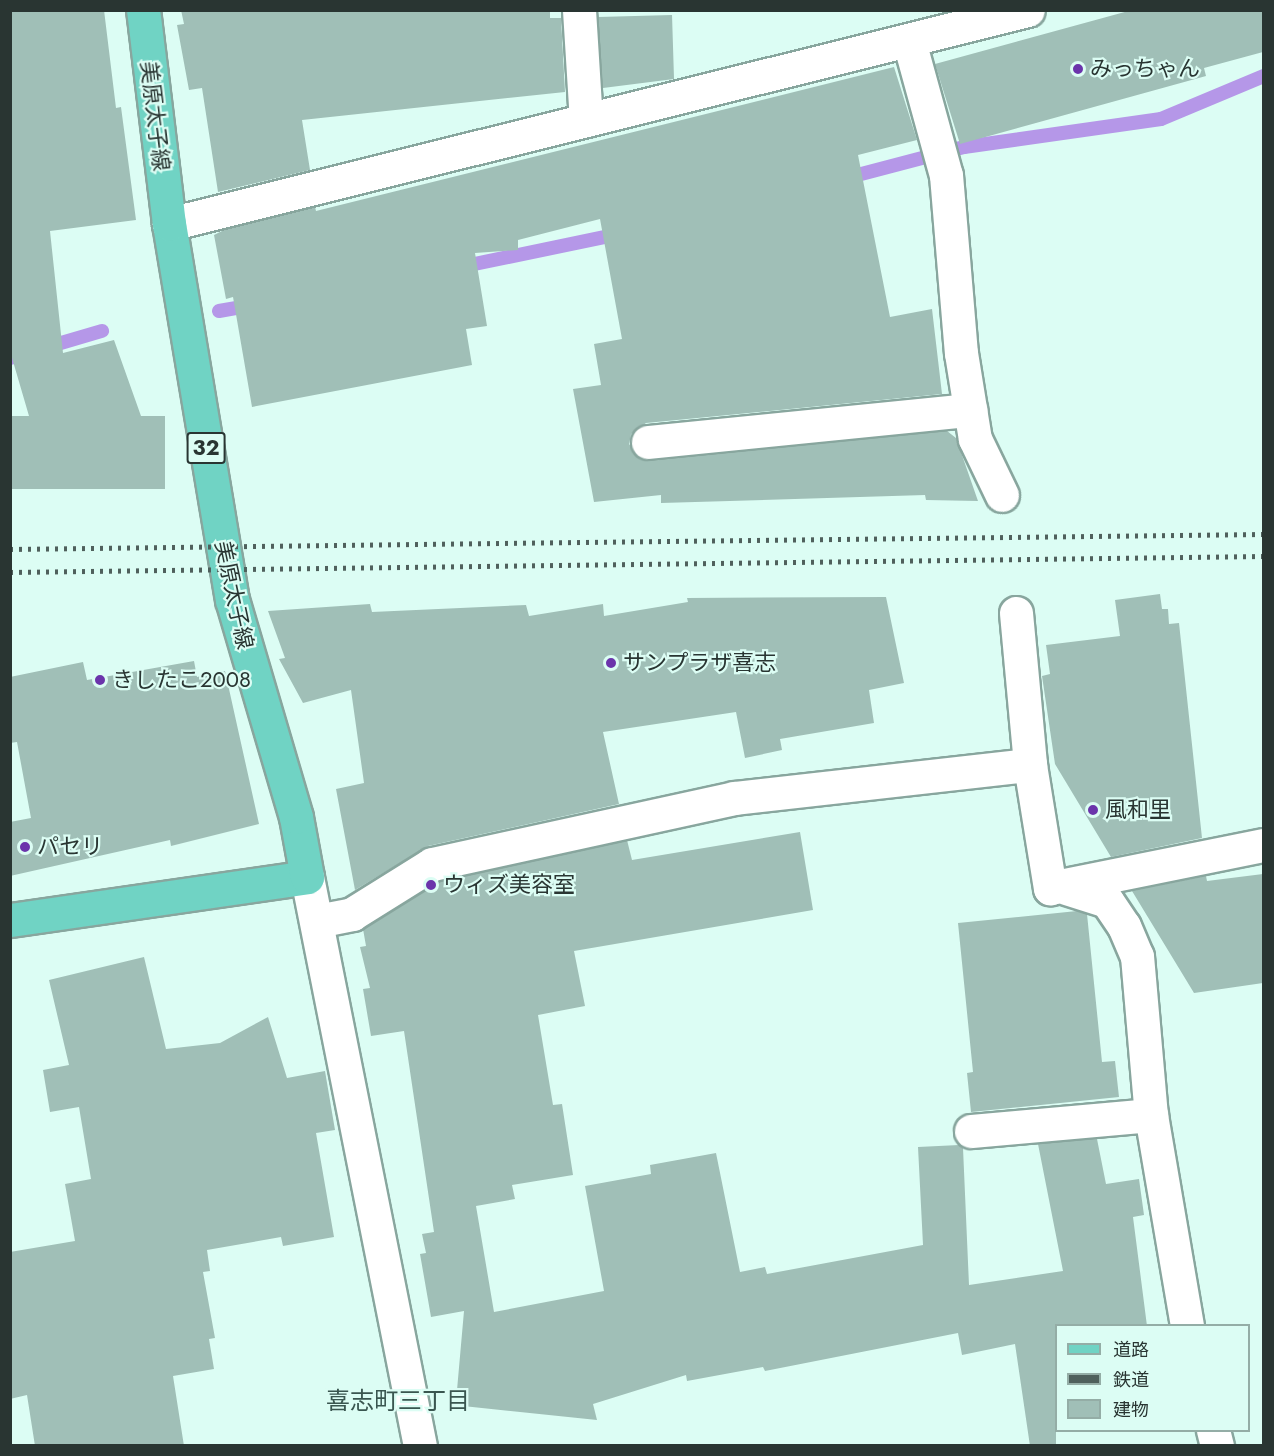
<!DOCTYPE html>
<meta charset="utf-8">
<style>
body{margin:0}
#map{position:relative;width:1274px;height:1456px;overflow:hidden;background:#dcfdf4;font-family:Jost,"Noto Sans JP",sans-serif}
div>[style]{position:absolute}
.stream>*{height:14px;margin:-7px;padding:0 7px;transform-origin:7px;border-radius:7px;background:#b597e8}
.building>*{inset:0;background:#a0bfb7}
.roads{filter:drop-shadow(2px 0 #88a69e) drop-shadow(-2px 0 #88a69e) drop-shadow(0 2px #88a69e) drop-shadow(0 -2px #88a69e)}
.minor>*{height:33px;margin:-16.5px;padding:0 16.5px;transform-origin:16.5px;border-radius:16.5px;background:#fff}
.major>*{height:33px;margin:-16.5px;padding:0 16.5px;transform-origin:16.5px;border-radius:16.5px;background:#70d3c4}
.rail>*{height:4.5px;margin-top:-2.25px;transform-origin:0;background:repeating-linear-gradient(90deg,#4f605c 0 3px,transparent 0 9px)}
.dots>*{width:16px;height:16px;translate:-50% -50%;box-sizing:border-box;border:3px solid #dcfdf4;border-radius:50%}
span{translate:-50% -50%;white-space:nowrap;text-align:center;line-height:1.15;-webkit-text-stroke:4.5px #dcfdf4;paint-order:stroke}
.shield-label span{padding:2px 4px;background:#dcfdf4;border:2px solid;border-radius:4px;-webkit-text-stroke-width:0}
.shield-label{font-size:21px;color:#293532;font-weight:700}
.poi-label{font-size:22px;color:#293532}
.left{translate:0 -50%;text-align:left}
.street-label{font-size:22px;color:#293532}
.neighbourhood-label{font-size:24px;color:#3a5650}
.frame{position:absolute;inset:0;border:12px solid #293532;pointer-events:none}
.legend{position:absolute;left:1055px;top:1324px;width:195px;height:108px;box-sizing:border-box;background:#dcfdf4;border:2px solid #94ada6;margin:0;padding:8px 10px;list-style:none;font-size:18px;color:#293532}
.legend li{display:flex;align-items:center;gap:12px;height:30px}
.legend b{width:30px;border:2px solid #94ada6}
</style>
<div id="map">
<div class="stream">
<div style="left:846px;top:178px;width:122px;rotate:-14.7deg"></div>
<div style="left:964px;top:147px;width:199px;rotate:-8.1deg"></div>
<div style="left:1161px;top:119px;width:112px;rotate:-22.7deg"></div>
<div style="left:460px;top:267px;width:163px;rotate:-11.7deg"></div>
<div style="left:219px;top:311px;width:34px;rotate:-10deg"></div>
<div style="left:10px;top:358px;width:96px;rotate:-16.4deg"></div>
</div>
<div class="building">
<div style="clip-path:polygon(10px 10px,104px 10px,116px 108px,121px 107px,136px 220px,50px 231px,63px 353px,114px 340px,141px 416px,165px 416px,165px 489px,10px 489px,10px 416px,29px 416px,10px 351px)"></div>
<div style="clip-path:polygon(181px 10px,550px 10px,550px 18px,561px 18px,565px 92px,302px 120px,310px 170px,218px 192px,202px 88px,189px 90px,177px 25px,184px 24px)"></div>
<div style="clip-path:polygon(1132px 10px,1263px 10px,1263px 52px,1204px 68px,1206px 76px,960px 144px,935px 64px)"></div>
<div style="clip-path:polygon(672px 15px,674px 79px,603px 88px,598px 17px)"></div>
<div style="clip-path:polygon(894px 67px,917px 140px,858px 155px,890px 317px,932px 309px,942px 394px,646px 423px,631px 434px,629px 444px,640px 459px,650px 461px,947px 431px,956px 438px,978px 501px,926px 500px,925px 495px,661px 503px,661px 495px,594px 502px,573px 389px,601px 385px,594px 344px,622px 339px,600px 219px,518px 240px,518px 250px,475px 253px,487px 326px,466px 329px,472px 365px,252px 407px,233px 297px,226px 299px,214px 235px,224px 230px,315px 207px,316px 211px)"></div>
<div style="clip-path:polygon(1160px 594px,1162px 609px,1168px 609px,1169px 624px,1179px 623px,1202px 838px,1111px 857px,1055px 764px,1042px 676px,1050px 674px,1046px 645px,1120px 636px,1115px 600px)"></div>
<div style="clip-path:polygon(886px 597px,904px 683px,869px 690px,874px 723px,780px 739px,782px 750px,745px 758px,736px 712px,603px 732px,619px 804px,428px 846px,355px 890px,336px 789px,364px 783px,351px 690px,303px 703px,279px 659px,285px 658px,268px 611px,370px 604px,372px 612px,526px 605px,529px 616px,603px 604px,604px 616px,688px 602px,687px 598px)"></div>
<div style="clip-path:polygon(194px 661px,197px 677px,225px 671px,259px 824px,171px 846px,170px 840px,10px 876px,10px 822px,31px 818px,17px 742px,10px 743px,10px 677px,83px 662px,87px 680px)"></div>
<div style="clip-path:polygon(800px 832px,813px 910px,574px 951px,585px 1006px,538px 1015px,553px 1105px,562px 1104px,573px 1175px,512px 1185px,515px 1199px,476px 1206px,494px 1312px,604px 1291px,585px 1186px,651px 1174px,650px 1165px,716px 1153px,740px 1272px,765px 1267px,767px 1274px,923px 1245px,918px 1147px,959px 1145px,963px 1148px,969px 1285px,1063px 1271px,1038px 1144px,1097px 1139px,1106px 1184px,1139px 1179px,1144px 1215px,1133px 1217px,1147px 1326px,1056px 1326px,1056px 1446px,1030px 1446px,1015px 1344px,962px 1355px,958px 1333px,765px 1371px,763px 1367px,687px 1381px,686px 1375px,593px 1404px,597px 1420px,463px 1406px,464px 1390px,457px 1390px,464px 1311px,431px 1317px,420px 1254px,426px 1253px,422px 1234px,434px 1232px,404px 1031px,371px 1036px,363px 989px,370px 988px,360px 947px,366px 946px,363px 929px,439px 882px,627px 840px,632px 860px)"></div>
<div style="clip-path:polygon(1263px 874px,1263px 983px,1194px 993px,1132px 891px,1206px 876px,1207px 881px)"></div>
<div style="clip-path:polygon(1077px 911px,1087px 914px,1102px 1062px,1115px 1061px,1119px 1097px,971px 1112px,967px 1073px,973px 1072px,958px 923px)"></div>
<div style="clip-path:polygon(144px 957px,166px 1049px,220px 1043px,268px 1017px,287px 1078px,325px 1071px,335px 1130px,316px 1133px,334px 1237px,283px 1246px,281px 1237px,207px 1250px,210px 1271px,203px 1272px,215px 1338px,209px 1339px,214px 1369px,173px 1376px,184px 1446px,35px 1446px,27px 1395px,10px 1399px,10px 1252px,75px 1241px,65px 1184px,91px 1179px,79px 1107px,50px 1112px,43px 1070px,69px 1065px,49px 980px)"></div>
</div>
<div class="roads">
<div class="minor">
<div style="left:579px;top:10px;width:110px;rotate:86.4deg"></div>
<div style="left:909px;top:41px;width:139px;rotate:74.6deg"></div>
<div style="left:946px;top:175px;width:179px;rotate:85.2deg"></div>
<div style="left:961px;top:353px;width:87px;rotate:80.8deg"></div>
<div style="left:975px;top:439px;width:62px;rotate:64.3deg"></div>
<div style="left:169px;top:224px;width:885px;rotate:-13.99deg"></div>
<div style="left:648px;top:442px;width:324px;rotate:-5.7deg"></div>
<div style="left:1016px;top:613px;width:153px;rotate:84.7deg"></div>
<div style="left:1030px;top:765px;width:125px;rotate:80.8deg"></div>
<div style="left:1050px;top:888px;width:218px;rotate:-11.4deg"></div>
<div style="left:307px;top:877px;width:580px;rotate:78.77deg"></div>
<div style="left:1066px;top:888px;width:43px;rotate:17.6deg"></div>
<div style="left:1107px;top:901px;width:30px;rotate:56deg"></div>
<div style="left:1124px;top:926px;width:33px;rotate:67deg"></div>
<div style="left:1137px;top:956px;width:160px;rotate:85deg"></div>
<div style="left:1151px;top:1115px;width:214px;rotate:80.3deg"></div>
<div style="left:317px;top:921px;width:36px;rotate:-11deg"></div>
<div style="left:352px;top:914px;width:94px;rotate:-32deg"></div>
<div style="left:432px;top:864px;width:309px;rotate:-12.3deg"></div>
<div style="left:734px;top:798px;width:298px;rotate:-6.4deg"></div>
<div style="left:971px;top:1131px;width:181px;rotate:-5.1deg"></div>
<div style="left:1213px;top:1430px;width:16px;rotate:76deg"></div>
</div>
<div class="major">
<div style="left:10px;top:920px;width:300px;rotate:-8.2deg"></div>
<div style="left:307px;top:877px;width:61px;rotate:-100.4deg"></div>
<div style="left:296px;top:817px;width:226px;rotate:-106.4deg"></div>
<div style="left:232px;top:600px;width:381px;rotate:-99.5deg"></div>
<div style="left:169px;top:224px;width:216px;rotate:-96.9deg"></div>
</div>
</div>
<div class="rail">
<div style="left:10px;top:549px;width:1254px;rotate:-0.69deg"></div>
<div style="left:10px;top:572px;width:1254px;rotate:-0.73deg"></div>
</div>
<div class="dots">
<div style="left:1078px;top:69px;background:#6b34ab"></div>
<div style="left:611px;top:663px;background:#6b34ab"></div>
<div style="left:100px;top:680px;background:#6b34ab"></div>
<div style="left:1093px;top:810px;background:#6b34ab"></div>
<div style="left:25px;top:847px;background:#6b34ab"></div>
<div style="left:431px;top:885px;background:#6b34ab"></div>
</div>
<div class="shield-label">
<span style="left:206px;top:448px">32</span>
</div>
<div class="poi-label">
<span class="left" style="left:1090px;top:69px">みっちゃん</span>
<span class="left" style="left:623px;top:663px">サンプラザ喜志</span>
<span class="left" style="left:112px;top:680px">きしたこ2008</span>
<span class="left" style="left:1105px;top:810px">風和里</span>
<span class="left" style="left:37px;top:847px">パセリ</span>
<span class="left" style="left:443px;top:885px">ウィズ美容室</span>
</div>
<div class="street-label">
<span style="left:155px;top:116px;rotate:83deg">美原太子線</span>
<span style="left:234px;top:595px;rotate:78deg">美原太子線</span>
</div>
<div class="neighbourhood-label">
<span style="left:398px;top:1401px">喜志町三丁目</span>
</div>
<div class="frame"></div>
<ul class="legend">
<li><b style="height:8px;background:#70d3c4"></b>道路</li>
<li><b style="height:8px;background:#4f605c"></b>鉄道</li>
<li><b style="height:16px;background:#a0bfb7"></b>建物</li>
</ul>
</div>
